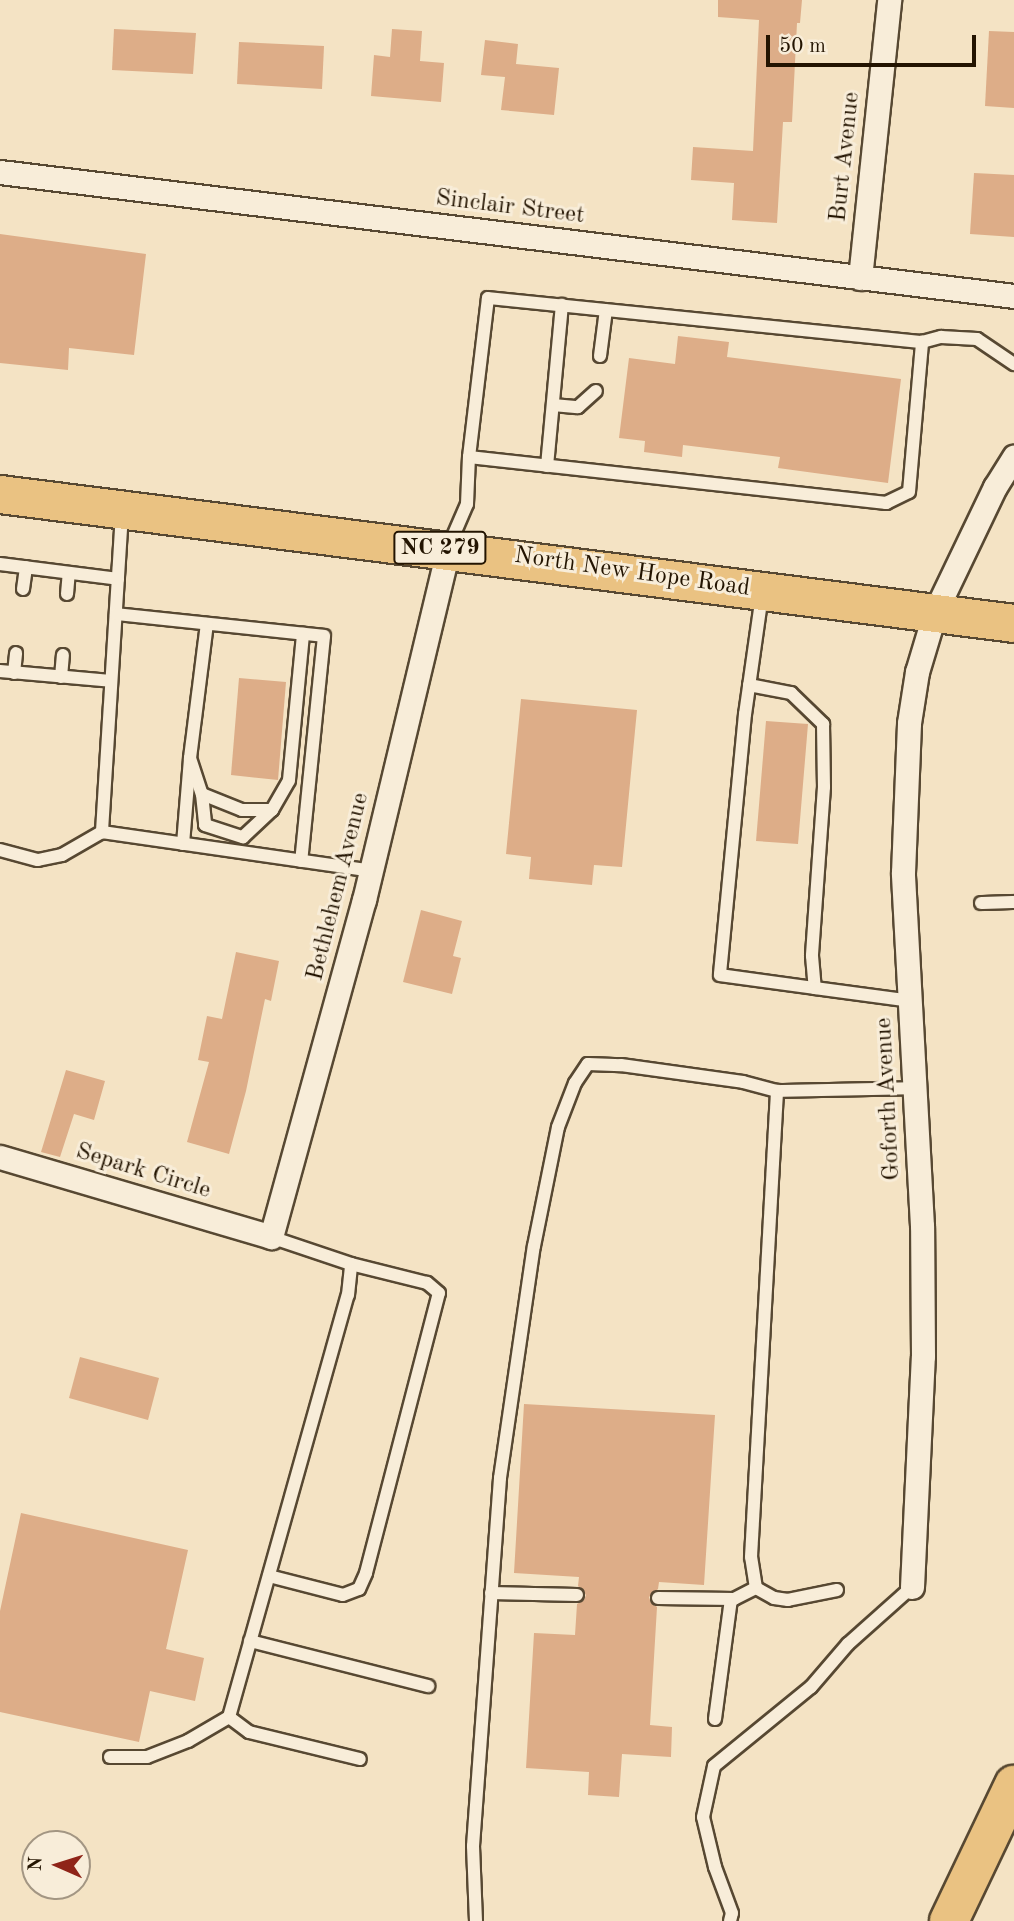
<!DOCTYPE html>
<style>
body{margin:0}
#map{position:relative;width:1014px;height:1921px;overflow:hidden;background:#f4e3c4;font-family:"Old Standard TT",serif}
div>[style]{position:absolute}
.building>*{inset:0;background:#ddad88}
.roads{filter:drop-shadow(2px 0 #574832) drop-shadow(-2px 0 #574832) drop-shadow(0 2px #574832) drop-shadow(0 -2px #574832)}
.service>*{height:12px;margin:-6px;padding:0 6px;transform-origin:6px;border-radius:6px;background:#f8edd9}
.minor>*{height:23px;margin:-11.5px;padding:0 11.5px;transform-origin:11.5px;border-radius:11.5px;background:#f8edd9}
.primary>*{height:37px;margin:-18.5px;padding:0 18.5px;transform-origin:18.5px;border-radius:18.5px;background:#eac282}
.motorway>*{height:38px;margin:-19px;padding:0 19px;transform-origin:19px;border-radius:19px;background:#eac282}
span{translate:-50% -50%;white-space:nowrap;text-align:center;line-height:1.15;-webkit-text-stroke:6px #f8edd9;paint-order:stroke}
.shield-label span{padding:2px 5px;background:#f8edd9;border:2px solid;border-radius:5px;-webkit-text-stroke-width:0}
.shield-label{font-size:23px;color:#231401;font-weight:700}
.street-label{font-size:24px;color:#231401}
.north{position:absolute;left:21px;top:1830px;width:70px;height:70px;box-sizing:border-box;background:#f8edd9;border:2px solid #a39683;border-radius:50%;rotate:273deg;font-size:19px;font-weight:700;line-height:28px;text-align:center;color:#231401}
.north::after{content:'';display:block;margin:auto;width:24px;height:32px;background:#8f2418;clip-path:polygon(50% 0,100% 100%,50% 72%,0 100%)}
.scale{position:absolute;left:766px;top:35px;width:210px;height:32px;box-sizing:border-box;border:4px solid #231401;border-top:0;padding-left:9px;font-size:21px;line-height:24px;white-space:nowrap;color:#231401;-webkit-text-stroke:5px #f8edd9;paint-order:stroke}
</style>
<div id="map">
<div class="building">
<div style="clip-path:polygon(718px 0,802px 0,800px 23px,797px 23px,792px 122px,783px 122px,777px 223px,732px 220px,734px 183px,691px 180px,693px 147px,753px 151px,759px 20px,718px 17px)"></div>
<div style="clip-path:polygon(114px 29px,196px 33px,193px 74px,112px 70px)"></div>
<div style="clip-path:polygon(392px 29px,422px 31px,420px 61px,444px 63px,441px 102px,371px 96px,374px 55px,390px 57px)"></div>
<div style="clip-path:polygon(989px 31px,1014px 32px,1014px 108px,985px 106px)"></div>
<div style="clip-path:polygon(485px 40px,518px 44px,516px 64px,559px 68px,554px 115px,501px 110px,505px 77px,481px 75px)"></div>
<div style="clip-path:polygon(239px 42px,324px 46px,322px 89px,237px 84px)"></div>
<div style="clip-path:polygon(974px 173px,1014px 175px,1014px 237px,970px 234px)"></div>
<div style="clip-path:polygon(0 234px,146px 254px,134px 355px,69px 348px,68px 370px,0 363px)"></div>
<div style="clip-path:polygon(678px 336px,729px 342px,727px 357px,901px 379px,888px 483px,778px 468px,780px 457px,683px 445px,682px 457px,644px 452px,645px 441px,619px 438px,629px 358px,675px 364px)"></div>
<div style="clip-path:polygon(239px 678px,286px 682px,278px 780px,231px 775px)"></div>
<div style="clip-path:polygon(521px 699px,637px 710px,622px 867px,594px 865px,592px 885px,529px 879px,531px 857px,506px 854px)"></div>
<div style="clip-path:polygon(766px 721px,808px 724px,798px 844px,756px 841px)"></div>
<div style="clip-path:polygon(421px 910px,462px 921px,453px 956px,461px 958px,452px 994px,403px 982px)"></div>
<div style="clip-path:polygon(236px 952px,279px 961px,271px 1001px,265px 999px,246px 1091px,229px 1154px,187px 1142px,209px 1062px,198px 1060px,207px 1016px,222px 1019px)"></div>
<div style="clip-path:polygon(66px 1070px,105px 1081px,94px 1120px,74px 1114px,60px 1157px,41px 1152px)"></div>
<div style="clip-path:polygon(80px 1357px,159px 1378px,148px 1420px,69px 1398px)"></div>
<div style="clip-path:polygon(524px 1404px,715px 1415px,704px 1585px,659px 1582px,658px 1589px,649px 1597px,651px 1603px,657px 1607px,650px 1725px,672px 1727px,671px 1757px,622px 1754px,619px 1797px,588px 1795px,589px 1772px,526px 1768px,534px 1633px,575px 1635px,577px 1604px,584px 1600px,586px 1595px,578px 1586px,579px 1577px,514px 1573px)"></div>
<div style="clip-path:polygon(21px 1513px,188px 1550px,166px 1649px,204px 1658px,195px 1701px,150px 1691px,139px 1742px,0 1712px,0 1611px)"></div>
</div>
<div class="roads">
<div class="service">
<div style="left:600px;top:356px;width:46px;rotate:-82.6deg"></div>
<div style="left:553px;top:405px;width:25px;rotate:5deg"></div>
<div style="left:578px;top:407px;width:24px;rotate:-42deg"></div>
<div style="left:469px;top:457px;width:160px;rotate:-83.2deg"></div>
<div style="left:488px;top:298px;width:436px;rotate:5.8deg"></div>
<div style="left:547px;top:466px;width:162px;rotate:-84.7deg"></div>
<div style="left:122px;top:513px;width:320px;rotate:93.6deg"></div>
<div style="left:102px;top:832px;width:272px;rotate:8.2deg"></div>
<div style="left:448px;top:548px;width:48px;rotate:-66.6deg"></div>
<div style="left:467px;top:504px;width:47px;rotate:-87.6deg"></div>
<div style="left:469px;top:457px;width:420px;rotate:6.3deg"></div>
<div style="left:886px;top:503px;width:25px;rotate:-26deg"></div>
<div style="left:909px;top:492px;width:151px;rotate:-85deg"></div>
<div style="left:922px;top:342px;width:20px;rotate:-15deg"></div>
<div style="left:941px;top:337px;width:36px;rotate:3deg"></div>
<div style="left:977px;top:339px;width:45px;rotate:34deg"></div>
<div style="left:0;top:564px;width:119px;rotate:7.2deg"></div>
<div style="left:23px;top:589px;width:22px;rotate:-82deg"></div>
<div style="left:67px;top:594px;width:21px;rotate:-85deg"></div>
<div style="left:762px;top:595px;width:120px;rotate:98.1deg"></div>
<div style="left:745px;top:714px;width:262px;rotate:95.5deg"></div>
<div style="left:720px;top:975px;width:96px;rotate:7.8deg"></div>
<div style="left:116px;top:614px;width:209px;rotate:6deg"></div>
<div style="left:324px;top:636px;width:226px;rotate:95.8deg"></div>
<div style="left:0;top:671px;width:111px;rotate:5.1deg"></div>
<div style="left:14px;top:673px;width:20px;rotate:-84deg"></div>
<div style="left:61px;top:677px;width:22px;rotate:-85deg"></div>
<div style="left:749px;top:685px;width:43px;rotate:10.8deg"></div>
<div style="left:791px;top:693px;width:45px;rotate:44.1deg"></div>
<div style="left:823px;top:724px;width:63px;rotate:89.1deg"></div>
<div style="left:824px;top:787px;width:169px;rotate:94.1deg"></div>
<div style="left:812px;top:956px;width:32px;rotate:85deg"></div>
<div style="left:815px;top:988px;width:97px;rotate:7.7deg"></div>
<div style="left:190px;top:758px;width:38px;rotate:72deg"></div>
<div style="left:202px;top:794px;width:43px;rotate:21.8deg"></div>
<div style="left:242px;top:810px;width:30px"></div>
<div style="left:272px;top:810px;width:34px;rotate:-60deg"></div>
<div style="left:289px;top:780px;width:147px;rotate:-84.5deg"></div>
<div style="left:202px;top:794px;width:31px;rotate:84deg"></div>
<div style="left:205px;top:825px;width:40px;rotate:18deg"></div>
<div style="left:243px;top:837px;width:40px;rotate:-43deg"></div>
<div style="left:183px;top:844px;width:86px;rotate:-85.3deg"></div>
<div style="left:190px;top:758px;width:135px;rotate:-82.8deg"></div>
<div style="left:0;top:850px;width:39px;rotate:15deg"></div>
<div style="left:38px;top:860px;width:25px;rotate:-12deg"></div>
<div style="left:62px;top:855px;width:46px;rotate:-29.9deg"></div>
<div style="left:981px;top:903px;width:33px;rotate:-2deg"></div>
<div style="left:269px;top:1576px;width:76px;rotate:14.4deg"></div>
<div style="left:343px;top:1595px;width:17px;rotate:-21deg"></div>
<div style="left:359px;top:1589px;width:17px;rotate:-66deg"></div>
<div style="left:366px;top:1573px;width:289px;rotate:-75.4deg"></div>
<div style="left:439px;top:1293px;width:16px;rotate:-140deg"></div>
<div style="left:427px;top:1283px;width:78px;rotate:-166deg"></div>
<div style="left:837px;top:1590px;width:50px;rotate:168.5deg"></div>
<div style="left:788px;top:1600px;width:14px;rotate:-172deg"></div>
<div style="left:774px;top:1598px;width:21px;rotate:-151deg"></div>
<div style="left:756px;top:1588px;width:31px;rotate:-99deg"></div>
<div style="left:751px;top:1557px;width:467px;rotate:-86.8deg"></div>
<div style="left:777px;top:1091px;width:139px;rotate:-1.2deg"></div>
<div style="left:491px;top:1593px;width:86px;rotate:1.3deg"></div>
<div style="left:658px;top:1598px;width:76px;rotate:0.8deg"></div>
<div style="left:734px;top:1599px;width:25px;rotate:-27deg"></div>
<div style="left:250px;top:1641px;width:184px;rotate:14.2deg"></div>
<div style="left:229px;top:1717px;width:25px;rotate:37deg"></div>
<div style="left:249px;top:1732px;width:114px;rotate:13.7deg"></div>
<div style="left:715px;top:1719px;width:121px;rotate:-82.4deg"></div>
<div style="left:110px;top:1757px;width:37px"></div>
<div style="left:147px;top:1757px;width:44px;rotate:-21.3deg"></div>
<div style="left:188px;top:1741px;width:48px;rotate:-30.3deg"></div>
<div style="left:229px;top:1717px;width:438px;rotate:-74.3deg"></div>
<div style="left:348px;top:1295px;width:31px;rotate:-84deg"></div>
<div style="left:351px;top:1264px;width:84px;rotate:-161.4deg"></div>
<div style="left:476px;top:1921px;width:75px;rotate:-92.3deg"></div>
<div style="left:473px;top:1846px;width:369px;rotate:-85.8deg"></div>
<div style="left:500px;top:1478px;width:234px;rotate:-81.7deg"></div>
<div style="left:534px;top:1246px;width:121px;rotate:-78.6deg"></div>
<div style="left:558px;top:1127px;width:47px;rotate:-68.9deg"></div>
<div style="left:575px;top:1083px;width:23px;rotate:-56deg"></div>
<div style="left:588px;top:1064px;width:33px;rotate:2deg"></div>
<div style="left:621px;top:1065px;width:123px;rotate:7.9deg"></div>
<div style="left:743px;top:1082px;width:35px;rotate:15deg"></div>
<div style="left:730px;top:1921px;width:8px;rotate:-76deg"></div>
<div style="left:732px;top:1913px;width:49px;rotate:-110.3deg"></div>
<div style="left:715px;top:1867px;width:51px;rotate:-103.5deg"></div>
<div style="left:703px;top:1817px;width:52px;rotate:-77.8deg"></div>
<div style="left:714px;top:1766px;width:125px;rotate:-39.2deg"></div>
<div style="left:811px;top:1687px;width:57px;rotate:-49.3deg"></div>
<div style="left:848px;top:1644px;width:86px;rotate:-41.7deg"></div>
</div>
<div class="minor">
<div style="left:0;top:172px;width:1022px;rotate:6.97deg"></div>
<div style="left:860px;top:278px;width:280px;rotate:-84deg"></div>
<div style="left:0;top:1157px;width:283px;rotate:16.4deg"></div>
<div style="left:271px;top:1237px;width:350px;rotate:-74.6deg"></div>
<div style="left:364px;top:900px;width:361px;rotate:-76.5deg"></div>
<div style="left:912px;top:1587px;width:231px;rotate:-87.3deg"></div>
<div style="left:923px;top:1356px;width:130px;rotate:-90.4deg"></div>
<div style="left:922px;top:1226px;width:354px;rotate:-93.1deg"></div>
<div style="left:903px;top:873px;width:150px;rotate:-87.7deg"></div>
<div style="left:909px;top:723px;width:52px;rotate:-81.1deg"></div>
<div style="left:917px;top:672px;width:63px;rotate:-73.3deg"></div>
<div style="left:935px;top:612px;width:139px;rotate:-64.4deg"></div>
<div style="left:995px;top:487px;width:36px;rotate:-58deg"></div>
</div>
<div class="primary">
<div style="left:0;top:494px;width:1022px;rotate:7.25deg"></div>
</div>
<div class="motorway">
<div style="left:949px;top:1921px;width:151px;rotate:-64.5deg"></div>
</div>
</div>
<div class="shield-label">
<span style="left:440px;top:548px">NC 279</span>
</div>
<div class="street-label">
<span style="left:846px;top:157px;rotate:-84deg">Burt Avenue</span>
<span style="left:510px;top:208px;rotate:7deg">Sinclair Street</span>
<span style="left:632px;top:573px;rotate:8deg">North New Hope Road</span>
<span style="left:339px;top:887px;rotate:-76deg">Bethlehem Avenue</span>
<span style="left:889px;top:1099px;rotate:-93deg">Goforth Avenue</span>
<span style="left:143px;top:1172px;rotate:17deg">Separk Circle</span>
</div>
<div class="north">N</div>
<div class="scale">50 m</div>
</div>
